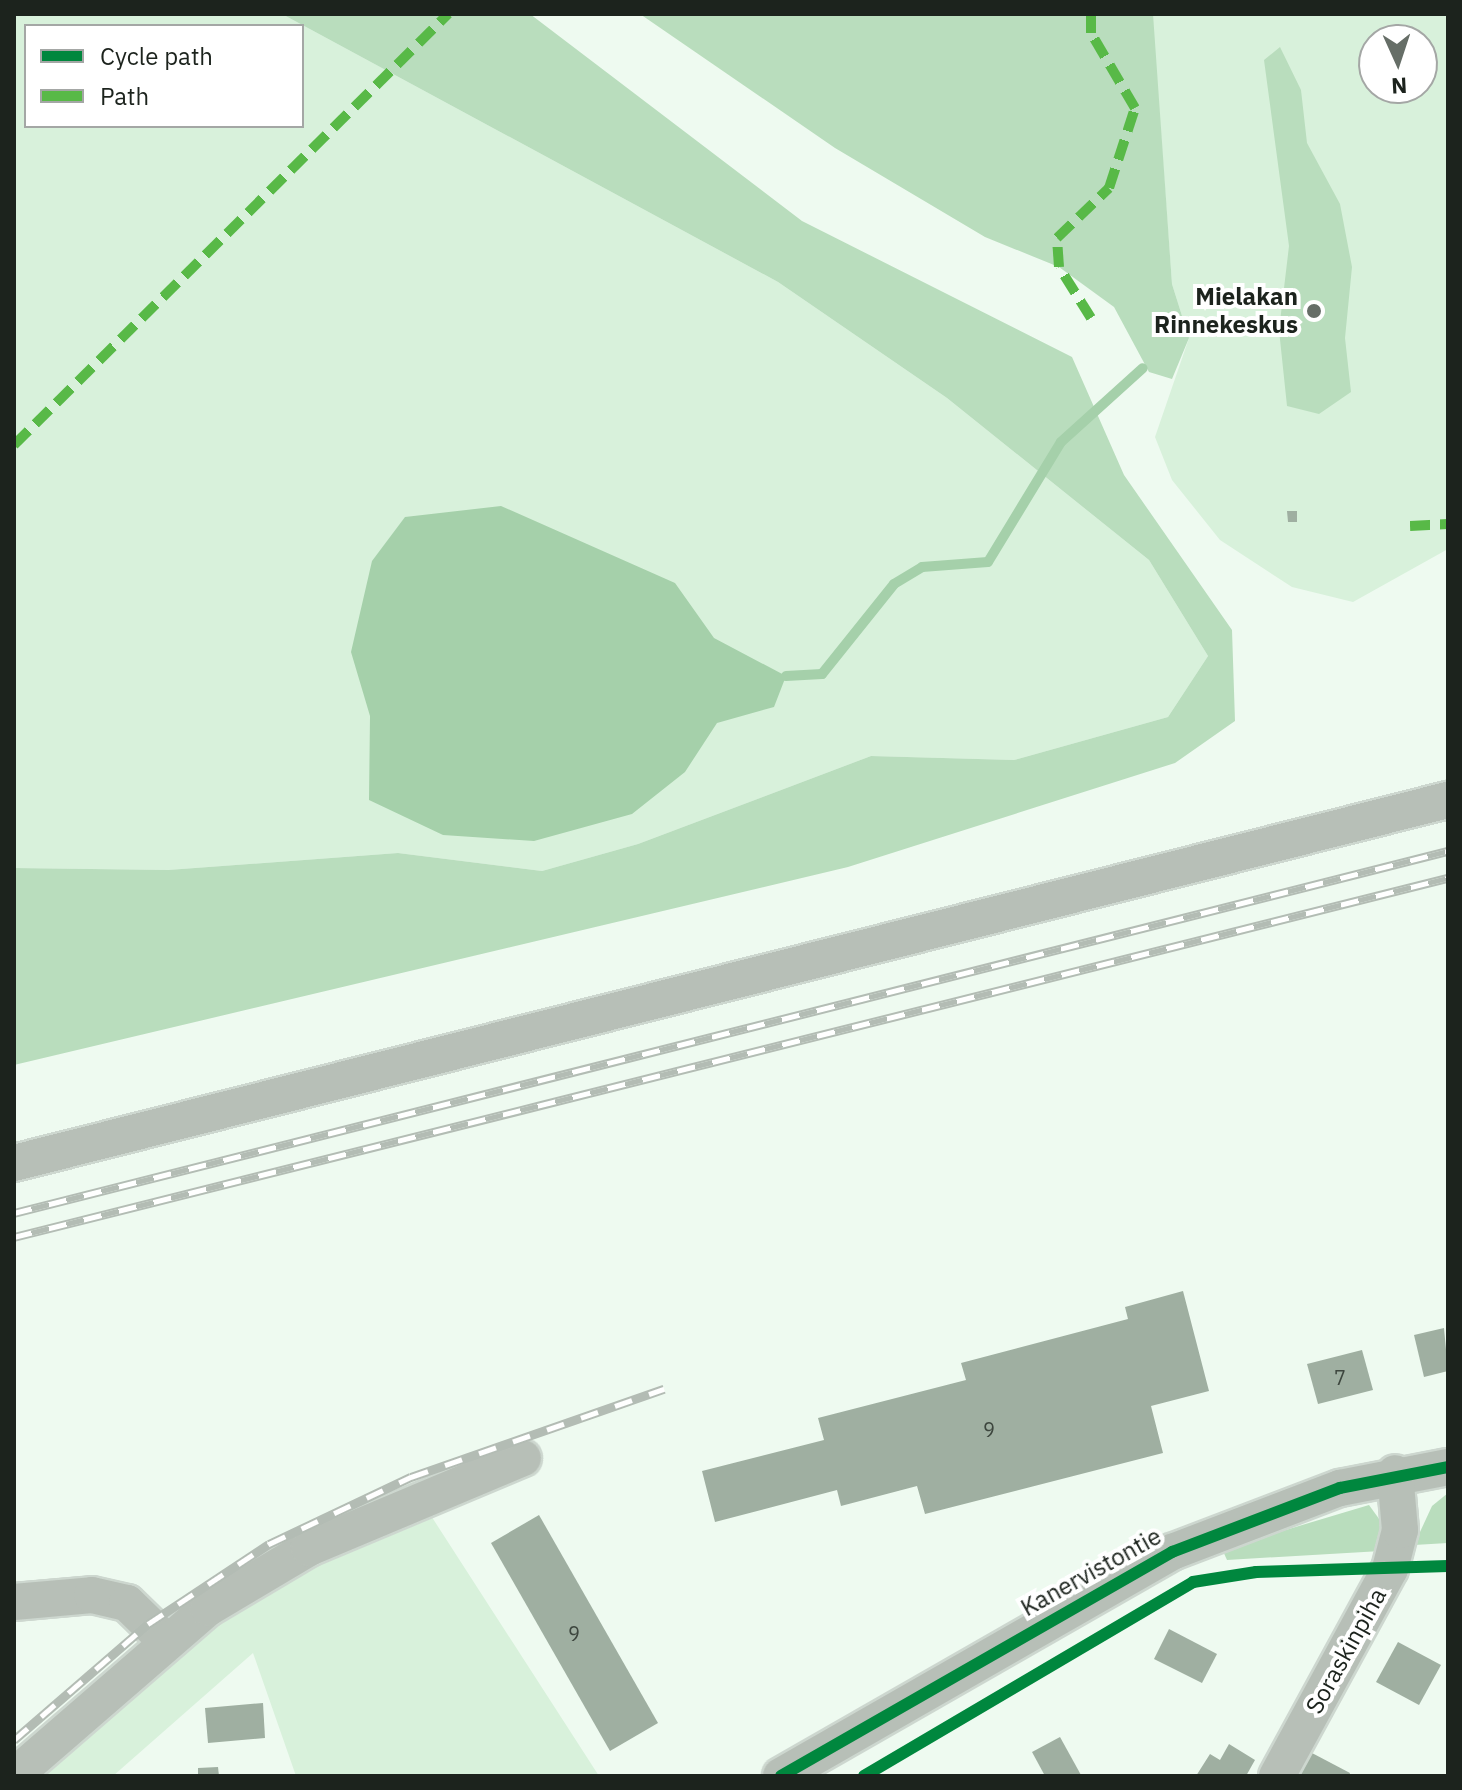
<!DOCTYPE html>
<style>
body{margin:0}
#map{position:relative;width:1462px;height:1790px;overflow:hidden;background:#eefaf0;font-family:"IBM Plex Sans",sans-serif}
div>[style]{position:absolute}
.green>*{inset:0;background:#d8f1db}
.forest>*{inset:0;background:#b9ddbd}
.water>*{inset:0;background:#a5d0aa}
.stream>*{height:10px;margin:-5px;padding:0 5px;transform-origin:5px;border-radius:5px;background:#a5d0aa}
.building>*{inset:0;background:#9fafa1}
.roads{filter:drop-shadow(2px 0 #cdd7cf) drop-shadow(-2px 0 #cdd7cf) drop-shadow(0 2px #cdd7cf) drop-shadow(0 -2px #cdd7cf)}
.minor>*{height:36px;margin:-18px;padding:0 18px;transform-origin:18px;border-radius:18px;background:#b7bfb7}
.rail>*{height:9px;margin-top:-4.5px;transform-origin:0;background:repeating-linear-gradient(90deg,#fff 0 18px,#b3bcb4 0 36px);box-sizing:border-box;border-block:2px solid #b3bcb4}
.quiet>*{height:10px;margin-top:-5px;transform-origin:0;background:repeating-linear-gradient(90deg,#58b947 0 20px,transparent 0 30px)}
.cycleway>*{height:12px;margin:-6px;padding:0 6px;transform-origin:6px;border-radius:6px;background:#00873e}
.dots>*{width:22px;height:22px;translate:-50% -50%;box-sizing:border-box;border:4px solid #fff;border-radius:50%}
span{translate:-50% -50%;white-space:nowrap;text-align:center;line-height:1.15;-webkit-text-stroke:8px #fff;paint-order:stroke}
.number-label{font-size:20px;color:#3d463e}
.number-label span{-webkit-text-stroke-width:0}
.poi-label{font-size:24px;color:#1c231d;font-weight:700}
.right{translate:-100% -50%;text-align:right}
.street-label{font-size:24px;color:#1c231d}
.frame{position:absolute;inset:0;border:16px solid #1c231d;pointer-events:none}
.legend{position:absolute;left:24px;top:24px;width:280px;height:104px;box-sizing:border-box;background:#fff;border:2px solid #a4a7a5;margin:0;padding:10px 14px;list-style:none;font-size:24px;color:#1c231d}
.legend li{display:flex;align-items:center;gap:16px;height:40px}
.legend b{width:40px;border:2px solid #a4a7a5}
.north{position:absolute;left:1358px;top:24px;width:80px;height:80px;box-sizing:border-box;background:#fff;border:2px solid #a4a7a5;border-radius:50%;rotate:177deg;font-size:22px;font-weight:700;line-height:32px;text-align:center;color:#1c231d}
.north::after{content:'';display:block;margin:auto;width:28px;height:36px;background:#666e67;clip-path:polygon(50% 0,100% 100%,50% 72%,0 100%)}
</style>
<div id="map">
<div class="green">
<div style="clip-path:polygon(evenodd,14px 14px,282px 14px,778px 282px,947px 398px,1149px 560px,1208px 656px,1168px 717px,1014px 760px,871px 756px,638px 844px,542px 871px,398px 853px,168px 870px,14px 868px,14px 14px,26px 26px,302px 26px,302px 126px,26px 126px,26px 26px)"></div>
<div style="clip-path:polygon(evenodd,1152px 14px,1448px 14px,1448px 549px,1353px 602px,1292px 587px,1220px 540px,1172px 480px,1155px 437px,1189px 338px,1172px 284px,1152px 14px,1374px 40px,1422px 40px,1422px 88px,1374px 88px,1374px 40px)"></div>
<div style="clip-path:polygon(426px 1508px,599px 1776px,296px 1776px,253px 1653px,113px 1776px,36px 1776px,244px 1596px)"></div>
</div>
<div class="forest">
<div style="clip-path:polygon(282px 14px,530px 14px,802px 221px,1072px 357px,1124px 475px,1232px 630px,1235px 721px,1175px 763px,848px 867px,14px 1065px,14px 868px,168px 870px,398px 853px,542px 871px,638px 844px,871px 756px,1014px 760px,1168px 717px,1208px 656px,1149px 560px,947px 398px,778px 282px)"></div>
<div style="clip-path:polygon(640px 14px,1153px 14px,1172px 284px,1189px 338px,1172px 379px,1149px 372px,1114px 307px,1059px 267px,985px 237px,835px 148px)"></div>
<div style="clip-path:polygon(1280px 47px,1301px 90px,1307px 143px,1340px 204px,1352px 267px,1345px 338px,1351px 392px,1319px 414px,1287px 406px,1279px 330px,1289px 246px,1264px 60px)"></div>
<div style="clip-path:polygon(1448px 1493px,1448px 1543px,1414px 1545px,1432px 1506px)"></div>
<div style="clip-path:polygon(1369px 1505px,1382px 1523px,1381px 1551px,1227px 1560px,1222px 1549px)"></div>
</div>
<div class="water">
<div style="clip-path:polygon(501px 506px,675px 583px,714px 638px,786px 676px,774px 707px,717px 723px,685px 772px,632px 814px,534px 841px,443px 835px,369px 800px,370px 716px,351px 652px,372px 561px,405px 517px)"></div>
</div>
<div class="stream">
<div style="left:786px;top:676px;width:36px;rotate:-3deg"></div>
<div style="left:822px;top:674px;width:115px;rotate:-51.3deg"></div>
<div style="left:894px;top:584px;width:33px;rotate:-31deg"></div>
<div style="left:922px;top:567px;width:66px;rotate:-4.3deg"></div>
<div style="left:988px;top:562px;width:140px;rotate:-58.7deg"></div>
<div style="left:1061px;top:442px;width:110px;rotate:-42.1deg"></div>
</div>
<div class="building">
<div style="clip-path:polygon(1287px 511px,1297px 511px,1297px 522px,1288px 522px)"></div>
<div style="clip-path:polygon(1183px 1291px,1209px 1391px,1151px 1406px,1163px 1453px,925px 1514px,917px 1486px,841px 1506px,837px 1490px,715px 1522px,702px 1471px,824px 1440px,818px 1418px,966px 1380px,961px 1363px,1128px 1319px,1125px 1307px)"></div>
<div style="clip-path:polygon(1444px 1328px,1448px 1371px,1424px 1377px,1414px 1335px)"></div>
<div style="clip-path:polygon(1362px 1350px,1373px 1390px,1318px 1404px,1307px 1364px)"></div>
<div style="clip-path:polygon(539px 1515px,658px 1723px,610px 1751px,491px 1543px)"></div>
<div style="clip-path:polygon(1169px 1629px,1217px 1654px,1202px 1683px,1154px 1659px)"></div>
<div style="clip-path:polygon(1398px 1642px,1441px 1665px,1419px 1705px,1376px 1682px)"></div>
<div style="clip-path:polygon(263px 1703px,265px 1738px,208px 1743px,205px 1708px)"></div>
<div style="clip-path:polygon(1060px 1737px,1081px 1775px,1079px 1776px,1045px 1776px,1032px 1752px)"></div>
<div style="clip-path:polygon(1229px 1744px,1255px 1760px,1246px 1776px,1196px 1776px,1210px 1754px,1220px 1760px)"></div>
<div style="clip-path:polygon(1312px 1753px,1350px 1773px,1349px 1776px,1299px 1776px)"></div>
<div style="clip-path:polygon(218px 1767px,219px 1776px,198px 1776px,198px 1768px)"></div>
</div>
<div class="roads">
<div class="minor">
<div style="left:14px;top:1163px;width:1479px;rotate:-14.21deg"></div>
<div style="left:14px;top:1602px;width:78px;rotate:-5.1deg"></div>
<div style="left:92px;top:1595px;width:36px;rotate:13deg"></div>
<div style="left:127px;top:1603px;width:52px;rotate:44.2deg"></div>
<div style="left:14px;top:1776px;width:257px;rotate:-40.9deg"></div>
<div style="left:208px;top:1608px;width:117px;rotate:-30.7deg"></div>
<div style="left:309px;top:1548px;width:232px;rotate:-22.8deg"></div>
<div style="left:781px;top:1776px;width:451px;rotate:-29.8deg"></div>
<div style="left:1172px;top:1552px;width:180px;rotate:-20.9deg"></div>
<div style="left:1340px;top:1488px;width:110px;rotate:-11deg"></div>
<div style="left:1277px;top:1776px;width:236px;rotate:-61.4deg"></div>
<div style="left:1390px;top:1569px;width:40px;rotate:-75.6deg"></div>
<div style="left:1400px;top:1530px;width:57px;rotate:-95deg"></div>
</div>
</div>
<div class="rail">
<div style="left:14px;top:1213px;width:1479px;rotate:-14.17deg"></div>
<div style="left:14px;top:1237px;width:1478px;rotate:-14.06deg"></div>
<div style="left:14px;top:1740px;width:177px;rotate:-40.9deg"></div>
<div style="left:148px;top:1624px;width:145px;rotate:-33.5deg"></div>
<div style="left:269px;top:1544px;width:157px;rotate:-25.3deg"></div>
<div style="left:411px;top:1477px;width:268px;rotate:-19.2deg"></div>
</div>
<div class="quiet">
<div style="left:1091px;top:318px;width:60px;rotate:-122.1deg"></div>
<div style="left:1059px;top:267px;width:29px;rotate:-94deg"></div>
<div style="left:1057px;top:238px;width:72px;rotate:-43.9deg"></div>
<div style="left:1109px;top:188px;width:84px;rotate:-72deg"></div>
<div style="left:1135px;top:108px;width:87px;rotate:-120.4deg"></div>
<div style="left:1091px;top:33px;width:19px;rotate:-90deg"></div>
<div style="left:14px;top:445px;width:612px;rotate:-44.8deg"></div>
<div style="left:1410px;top:526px;width:38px;rotate:-3deg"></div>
</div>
<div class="cycleway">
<div style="left:781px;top:1776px;width:451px;rotate:-29.8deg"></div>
<div style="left:1172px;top:1552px;width:180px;rotate:-20.9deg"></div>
<div style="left:1340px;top:1488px;width:110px;rotate:-11deg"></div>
<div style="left:864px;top:1776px;width:382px;rotate:-30.5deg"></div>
<div style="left:1193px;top:1582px;width:64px;rotate:-9deg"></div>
<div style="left:1256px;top:1572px;width:192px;rotate:-1.8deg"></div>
</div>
<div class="dots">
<div style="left:1314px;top:311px;background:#666e67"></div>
</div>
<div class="number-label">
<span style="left:1340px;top:1377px">7</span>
<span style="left:989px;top:1429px">9</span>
<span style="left:574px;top:1633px">9</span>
</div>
<div class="poi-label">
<span class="right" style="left:1298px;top:311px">Mielakan<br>Rinnekeskus</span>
</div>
<div class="street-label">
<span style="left:1091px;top:1572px;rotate:-29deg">Kanervistontie</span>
<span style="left:1346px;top:1651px;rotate:-61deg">Soraskinpiha</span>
</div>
<div class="frame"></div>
<ul class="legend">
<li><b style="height:10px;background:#00873e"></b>Cycle path</li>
<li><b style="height:10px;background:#58b947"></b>Path</li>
</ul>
<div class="north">N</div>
</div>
